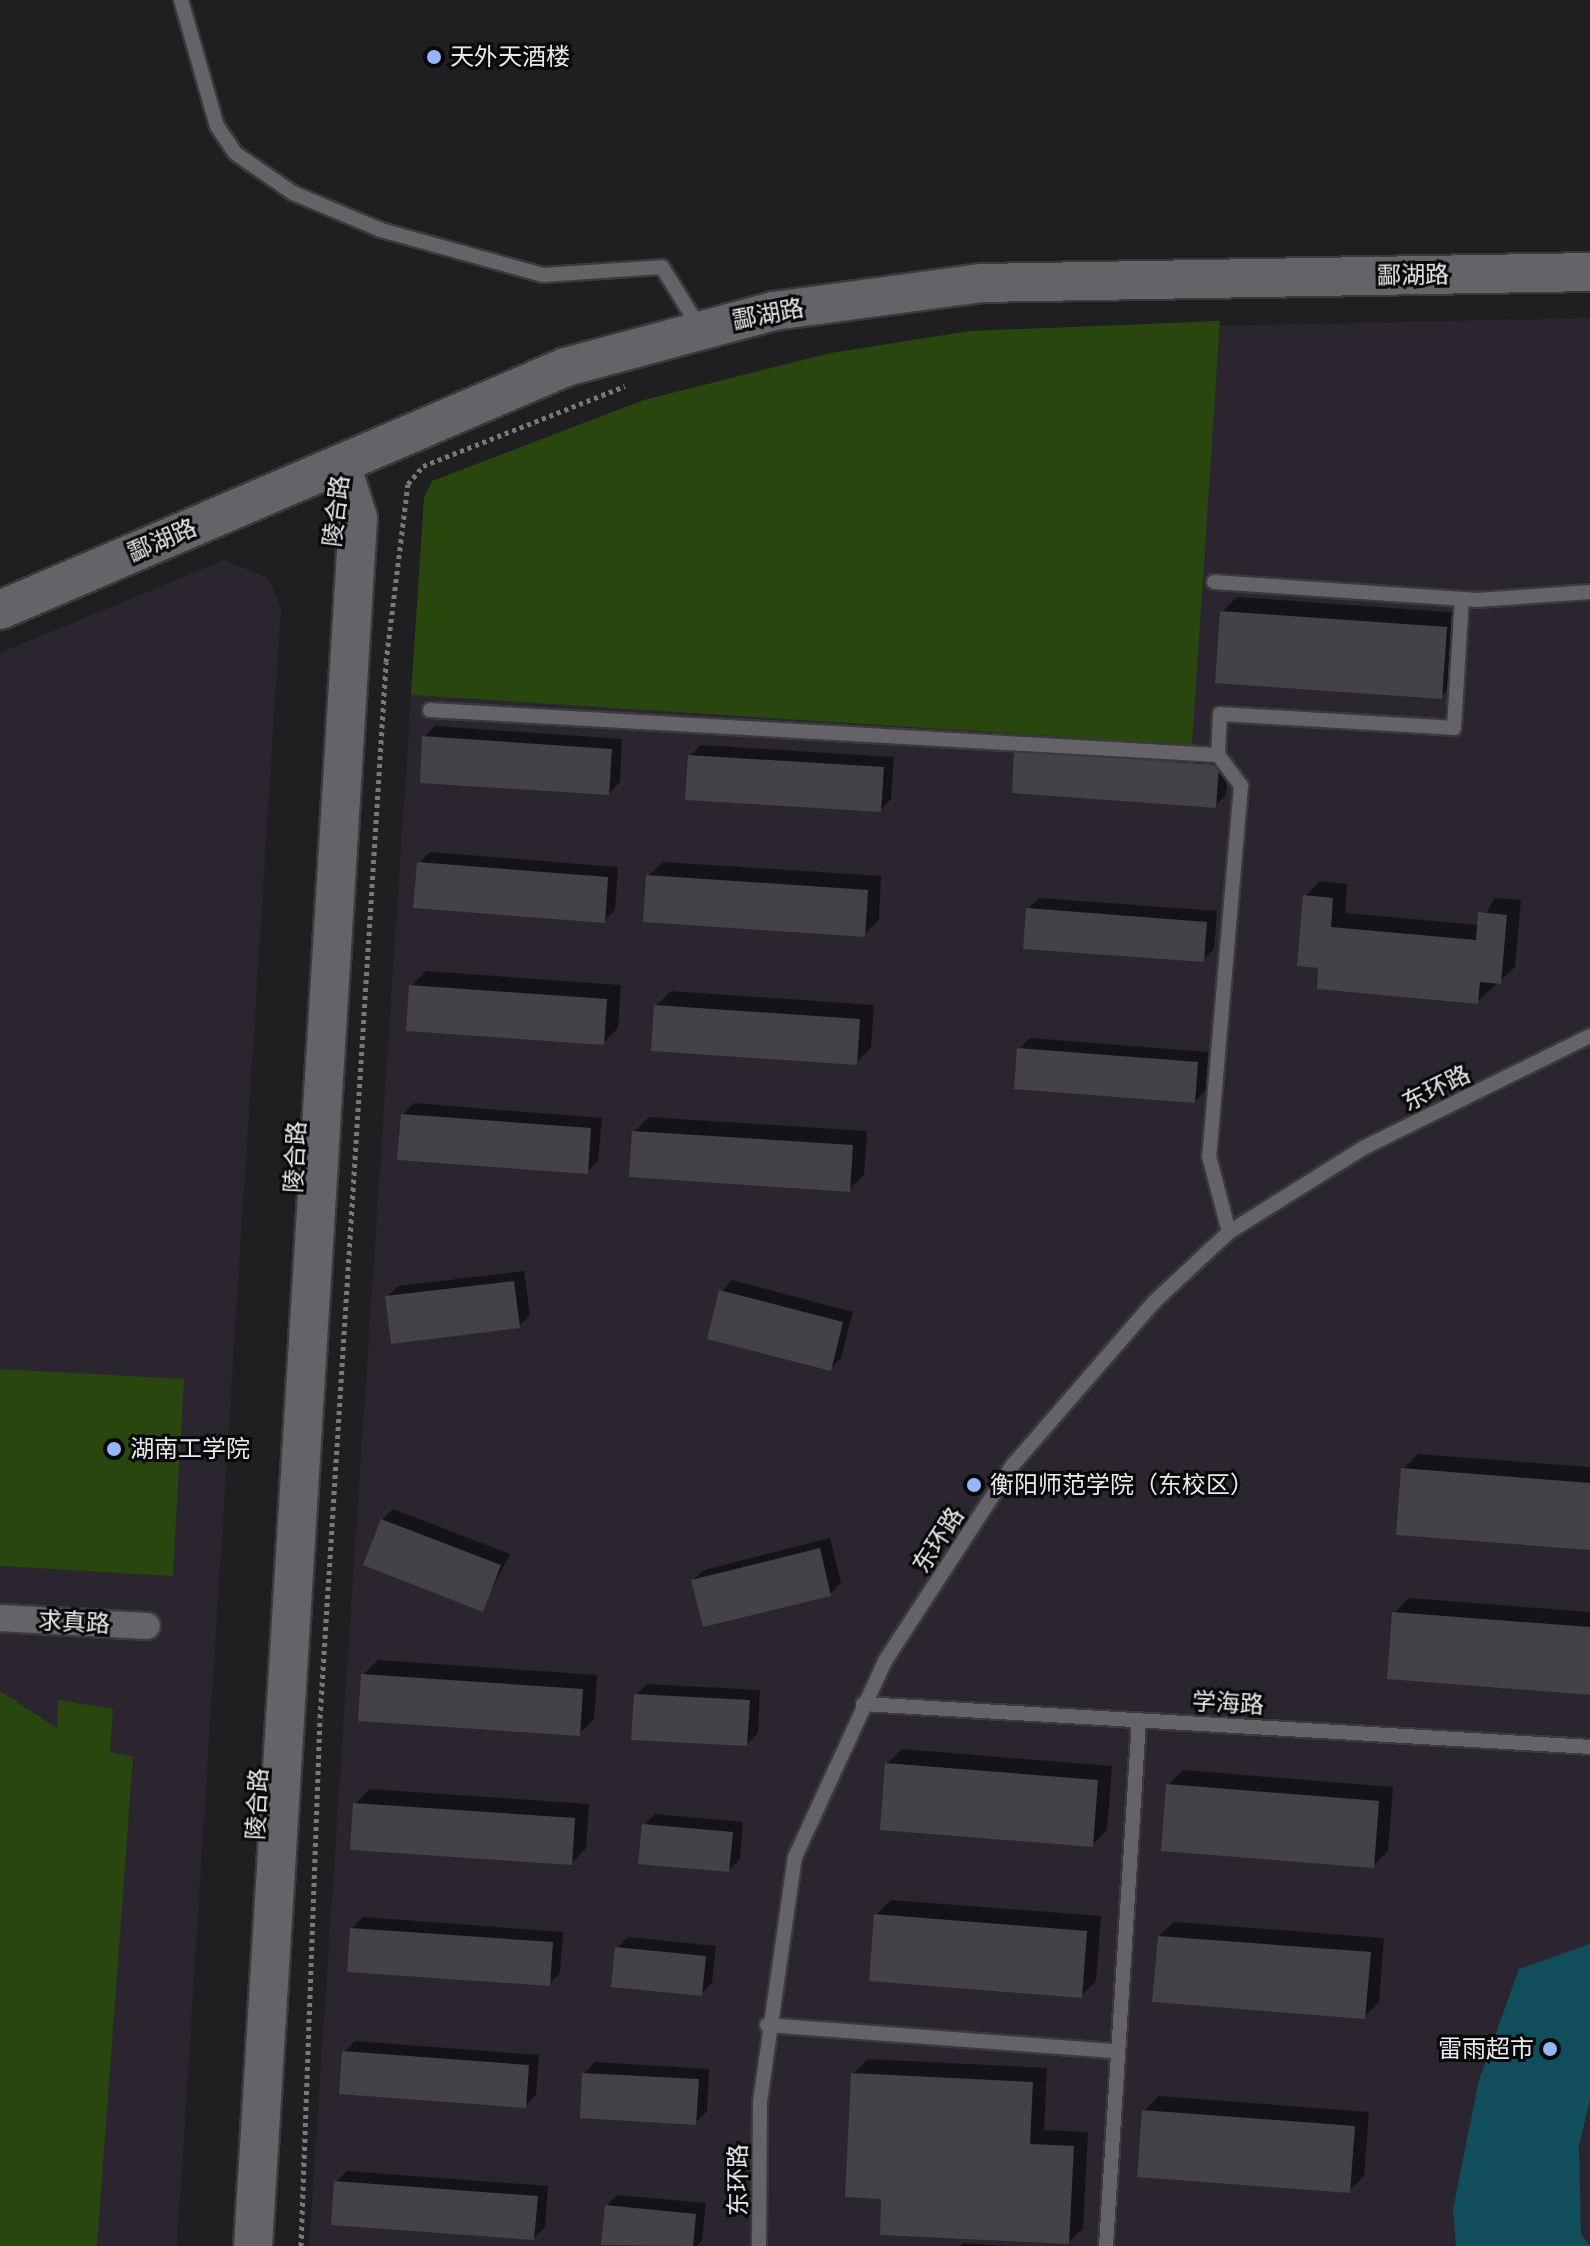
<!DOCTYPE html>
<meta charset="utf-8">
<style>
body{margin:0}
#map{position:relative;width:1590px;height:2246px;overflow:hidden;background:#1f1e21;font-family:Inter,"Noto Sans SC",sans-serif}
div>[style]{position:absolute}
.built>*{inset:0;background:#2a252e}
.green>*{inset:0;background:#2a460f}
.water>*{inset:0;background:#114e5c}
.shadow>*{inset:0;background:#0007}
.building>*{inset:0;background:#444246}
.path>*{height:5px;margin-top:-2.5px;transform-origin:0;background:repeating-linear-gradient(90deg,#79787b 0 4px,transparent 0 8px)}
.roads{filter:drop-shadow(2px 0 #3a3a3c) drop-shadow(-2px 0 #3a3a3c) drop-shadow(0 2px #3a3a3c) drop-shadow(0 -2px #3a3a3c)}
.lane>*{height:14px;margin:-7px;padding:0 7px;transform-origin:7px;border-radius:7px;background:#656368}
.street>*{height:26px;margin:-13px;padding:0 13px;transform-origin:13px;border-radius:13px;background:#656368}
.secondary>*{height:38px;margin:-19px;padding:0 19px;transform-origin:19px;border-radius:19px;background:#656368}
.dots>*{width:22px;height:22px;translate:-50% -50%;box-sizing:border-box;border:4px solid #09080a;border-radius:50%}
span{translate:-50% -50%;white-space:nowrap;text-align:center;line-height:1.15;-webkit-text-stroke:6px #09080a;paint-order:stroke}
.poi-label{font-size:24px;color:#eae9eb}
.left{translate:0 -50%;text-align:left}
.right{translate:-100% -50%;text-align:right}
.street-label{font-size:24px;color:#eae9eb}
</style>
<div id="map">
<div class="built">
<div style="clip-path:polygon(1590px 318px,1590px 2246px,309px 2246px,424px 498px,432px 481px,644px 400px,831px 353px,970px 331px)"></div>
<div style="clip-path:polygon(224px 560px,268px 578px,281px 607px,177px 2246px,0 2246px,0 653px)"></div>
</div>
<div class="green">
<div style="clip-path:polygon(1220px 321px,1192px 745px,411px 695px,424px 498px,432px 481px,644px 400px,831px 353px,970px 331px)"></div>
<div style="clip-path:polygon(0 1369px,184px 1379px,173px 1576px,0 1566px)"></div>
<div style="clip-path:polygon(0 1691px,57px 1728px,58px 1700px,113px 1709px,110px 1752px,133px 1757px,97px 2246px,0 2246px)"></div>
</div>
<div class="water">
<div style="clip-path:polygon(1590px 1944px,1590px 2100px,1579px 2146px,1581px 2234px,1590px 2246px,1456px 2246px,1453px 2209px,1479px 2080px,1519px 1969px)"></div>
</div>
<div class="shadow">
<div style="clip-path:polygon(1237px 597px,1461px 613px,1456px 682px,1441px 696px,1222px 612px)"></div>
<div style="clip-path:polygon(435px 726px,622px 739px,620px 782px,609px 793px,424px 737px)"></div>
<div style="clip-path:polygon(1027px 741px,1229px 755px,1226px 795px,1215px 806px,1016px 752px)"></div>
<div style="clip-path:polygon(701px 745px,894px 757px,891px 799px,880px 810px,690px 756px)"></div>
<div style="clip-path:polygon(430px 852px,618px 867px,615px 910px,604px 921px,419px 863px)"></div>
<div style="clip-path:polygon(663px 862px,881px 876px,879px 920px,864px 935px,648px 876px)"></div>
<div style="clip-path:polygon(1320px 881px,1347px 884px,1345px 913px,1479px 925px,1495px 898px,1521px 900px,1515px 967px,1477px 1002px,1321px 966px,1305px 896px)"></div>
<div style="clip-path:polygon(1039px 898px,1217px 911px,1214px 949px,1203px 960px,1028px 909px)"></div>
<div style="clip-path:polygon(426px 971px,621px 985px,618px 1028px,603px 1043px,411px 986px)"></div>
<div style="clip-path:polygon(671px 991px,874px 1005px,871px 1048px,856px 1063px,656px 1006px)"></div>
<div style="clip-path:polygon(1030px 1038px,1208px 1052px,1206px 1090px,1195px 1101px,1019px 1049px)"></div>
<div style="clip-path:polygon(414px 1103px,602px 1118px,598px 1161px,587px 1172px,403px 1114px)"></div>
<div style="clip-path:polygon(649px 1117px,867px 1131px,864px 1175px,849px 1190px,634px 1132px)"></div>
<div style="clip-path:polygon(524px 1271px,530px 1315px,519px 1326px,387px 1297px,398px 1286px)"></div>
<div style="clip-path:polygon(732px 1280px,853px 1312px,841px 1358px,830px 1369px,721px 1292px)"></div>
<div style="clip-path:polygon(1418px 1454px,1590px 1467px,1590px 1548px,1403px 1469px)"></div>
<div style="clip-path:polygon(393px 1509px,510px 1554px,482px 1609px,382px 1520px)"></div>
<div style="clip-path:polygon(830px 1538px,841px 1583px,830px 1594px,693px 1580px,704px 1570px)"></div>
<div style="clip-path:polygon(1409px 1598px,1590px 1612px,1590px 1692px,1394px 1613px)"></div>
<div style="clip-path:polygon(378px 1660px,597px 1675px,594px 1719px,579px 1734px,363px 1675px)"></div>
<div style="clip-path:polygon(647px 1684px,760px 1690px,758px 1733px,747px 1744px,636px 1695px)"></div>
<div style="clip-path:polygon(902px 1749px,1112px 1766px,1107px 1830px,1092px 1845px,887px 1764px)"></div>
<div style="clip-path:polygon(1183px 1770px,1393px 1787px,1388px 1851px,1373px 1866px,1168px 1785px)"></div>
<div style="clip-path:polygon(370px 1789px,589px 1804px,586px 1848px,572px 1863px,355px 1804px)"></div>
<div style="clip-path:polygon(655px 1814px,743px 1822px,740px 1859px,729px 1870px,644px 1825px)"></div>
<div style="clip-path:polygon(891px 1900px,1101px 1916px,1096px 1981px,1081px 1996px,876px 1915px)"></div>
<div style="clip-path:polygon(363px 1917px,563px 1932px,560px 1973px,549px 1984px,352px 1928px)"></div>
<div style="clip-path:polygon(1174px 1922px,1384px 1938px,1379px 2002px,1364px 2017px,1159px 1936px)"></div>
<div style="clip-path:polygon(628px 1937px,716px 1946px,712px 1983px,701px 1994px,617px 1948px)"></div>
<div style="clip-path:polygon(355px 2041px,539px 2055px,536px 2095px,525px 2106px,344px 2052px)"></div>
<div style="clip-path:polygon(868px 2059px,1047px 2068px,1044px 2130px,1088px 2132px,1083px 2228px,1069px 2242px,883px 2197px,853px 2074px)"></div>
<div style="clip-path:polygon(595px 2062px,709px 2069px,707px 2111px,696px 2122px,584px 2074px)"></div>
<div style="clip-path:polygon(1159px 2096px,1369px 2112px,1364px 2176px,1349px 2191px,1144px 2111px)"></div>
<div style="clip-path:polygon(347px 2171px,548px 2186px,545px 2227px,534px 2238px,336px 2182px)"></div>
<div style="clip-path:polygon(617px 2195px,706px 2203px,702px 2240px,697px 2246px,603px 2243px,606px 2206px)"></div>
<div style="clip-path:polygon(963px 2243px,1009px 2246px,960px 2246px)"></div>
</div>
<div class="building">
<div style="clip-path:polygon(1220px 611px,1447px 627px,1442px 699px,1215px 683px)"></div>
<div style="clip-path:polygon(422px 736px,612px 749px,609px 795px,420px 783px)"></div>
<div style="clip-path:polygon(1014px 751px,1219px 765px,1216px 808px,1012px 793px)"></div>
<div style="clip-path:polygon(688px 755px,884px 767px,881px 812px,685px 800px)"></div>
<div style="clip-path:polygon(417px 862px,608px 877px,605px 923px,413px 908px)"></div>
<div style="clip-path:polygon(646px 875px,868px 890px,865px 937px,643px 922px)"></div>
<div style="clip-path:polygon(1303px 895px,1333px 898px,1331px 927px,1476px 940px,1478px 912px,1507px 915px,1501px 984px,1480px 982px,1478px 1004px,1317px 989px,1318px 968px,1297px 966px)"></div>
<div style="clip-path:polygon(1026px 908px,1207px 922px,1204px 962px,1023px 949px)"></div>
<div style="clip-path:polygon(409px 985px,607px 999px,604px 1045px,406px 1031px)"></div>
<div style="clip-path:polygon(654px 1005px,860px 1019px,857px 1065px,651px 1051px)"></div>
<div style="clip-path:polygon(1017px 1048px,1198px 1062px,1195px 1103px,1014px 1089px)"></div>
<div style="clip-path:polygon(401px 1114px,591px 1128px,588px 1174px,397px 1160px)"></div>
<div style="clip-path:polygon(632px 1131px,853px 1145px,850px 1192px,629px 1177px)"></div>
<div style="clip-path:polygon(514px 1281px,520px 1328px,391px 1344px,385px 1296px)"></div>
<div style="clip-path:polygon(719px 1290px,843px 1322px,831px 1371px,707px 1339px)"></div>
<div style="clip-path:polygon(1401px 1468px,1590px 1483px,1590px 1550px,1396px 1535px)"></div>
<div style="clip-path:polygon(381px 1519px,501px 1565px,483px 1612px,363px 1565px)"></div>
<div style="clip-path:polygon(820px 1548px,831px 1596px,703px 1627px,691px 1580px)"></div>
<div style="clip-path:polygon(1392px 1612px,1590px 1627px,1590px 1695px,1387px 1679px)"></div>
<div style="clip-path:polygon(361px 1674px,583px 1689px,580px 1736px,358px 1721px)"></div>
<div style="clip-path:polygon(634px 1694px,750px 1700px,747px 1746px,631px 1740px)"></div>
<div style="clip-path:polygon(885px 1763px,1098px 1780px,1093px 1847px,880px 1830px)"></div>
<div style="clip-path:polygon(1166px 1784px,1379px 1801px,1374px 1868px,1161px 1851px)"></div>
<div style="clip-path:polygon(353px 1803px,575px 1818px,572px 1865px,350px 1850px)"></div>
<div style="clip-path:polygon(642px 1824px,733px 1832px,729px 1872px,638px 1864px)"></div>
<div style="clip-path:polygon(874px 1914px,1087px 1931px,1082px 1998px,869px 1981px)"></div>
<div style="clip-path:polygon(350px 1928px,553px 1942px,550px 1986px,347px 1972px)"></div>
<div style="clip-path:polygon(1158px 1936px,1371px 1952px,1365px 2019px,1152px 2002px)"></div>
<div style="clip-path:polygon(615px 1947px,706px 1956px,702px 1996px,611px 1987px)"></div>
<div style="clip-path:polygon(342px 2051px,529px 2065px,526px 2108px,339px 2094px)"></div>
<div style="clip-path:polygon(582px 2073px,699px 2079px,696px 2125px,580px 2118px)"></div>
<div style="clip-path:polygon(851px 2073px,1033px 2082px,1030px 2144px,1074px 2146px,1069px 2244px,880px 2235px,881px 2199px,845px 2197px)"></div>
<div style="clip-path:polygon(1142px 2110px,1355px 2126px,1350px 2193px,1137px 2177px)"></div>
<div style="clip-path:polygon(334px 2181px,538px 2196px,534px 2240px,331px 2225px)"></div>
<div style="clip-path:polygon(605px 2205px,696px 2214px,693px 2246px,601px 2245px)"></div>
</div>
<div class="path">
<div style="left:301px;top:2246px;width:528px;rotate:-87.94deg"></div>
<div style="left:320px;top:1718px;width:1058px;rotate:-86.42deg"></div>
<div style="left:386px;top:662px;width:179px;rotate:-83deg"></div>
<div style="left:408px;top:484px;width:23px;rotate:-50deg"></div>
<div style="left:423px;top:466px;width:217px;rotate:-21.6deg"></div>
</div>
<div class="roads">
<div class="lane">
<div style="left:181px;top:0;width:131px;rotate:74.1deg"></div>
<div style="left:217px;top:126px;width:32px;rotate:56deg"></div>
<div style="left:235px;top:153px;width:70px;rotate:34.6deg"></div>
<div style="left:293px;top:193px;width:95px;rotate:22.8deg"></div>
<div style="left:381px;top:230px;width:168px;rotate:15.5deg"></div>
<div style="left:543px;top:275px;width:119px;rotate:-3.8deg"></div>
<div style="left:662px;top:267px;width:70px;rotate:58.3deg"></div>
<div style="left:1214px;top:582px;width:265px;rotate:3.9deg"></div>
<div style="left:1478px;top:600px;width:112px;rotate:-4.1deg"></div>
<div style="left:430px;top:710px;width:789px;rotate:3.27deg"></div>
<div style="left:1218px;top:755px;width:41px;rotate:-87.2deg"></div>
<div style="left:1220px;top:714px;width:234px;rotate:3.4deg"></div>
<div style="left:1454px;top:728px;width:129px;rotate:-86.5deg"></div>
<div style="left:1218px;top:755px;width:39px;rotate:53deg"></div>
<div style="left:1241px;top:786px;width:371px;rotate:94.9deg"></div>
<div style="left:1209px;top:1156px;width:79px;rotate:75.3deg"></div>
<div style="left:863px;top:1704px;width:728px;rotate:3.38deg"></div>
<div style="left:767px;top:2025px;width:350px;rotate:4.3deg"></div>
<div style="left:759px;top:2246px;width:144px;rotate:-89.6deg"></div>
<div style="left:760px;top:2102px;width:247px;rotate:-81.9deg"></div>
<div style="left:795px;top:1857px;width:216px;rotate:-65.3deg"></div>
<div style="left:885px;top:1661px;width:233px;rotate:-56.9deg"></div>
<div style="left:1012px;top:1466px;width:218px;rotate:-49.1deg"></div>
<div style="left:1155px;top:1301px;width:101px;rotate:-43deg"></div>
<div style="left:1229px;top:1232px;width:160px;rotate:-32deg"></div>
<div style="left:1365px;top:1147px;width:251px;rotate:-26.3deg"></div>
<div style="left:1106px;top:2246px;width:527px;rotate:-86.41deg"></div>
</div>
<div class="street">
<div style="left:0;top:1618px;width:147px;rotate:3.1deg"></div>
</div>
<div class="secondary">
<div style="left:0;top:610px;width:616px;rotate:-23.24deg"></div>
<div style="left:566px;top:367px;width:215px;rotate:-15.1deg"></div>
<div style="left:774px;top:311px;width:208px;rotate:-7.7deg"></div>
<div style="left:980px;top:283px;width:610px;rotate:-1.03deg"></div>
<div style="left:253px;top:2246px;width:1731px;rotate:-86.52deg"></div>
<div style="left:358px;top:518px;width:57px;rotate:-107.5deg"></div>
</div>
</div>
<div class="dots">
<div style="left:434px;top:57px;background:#95b6fd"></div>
<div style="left:114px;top:1449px;background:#95b6fd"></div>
<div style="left:974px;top:1485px;background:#95b6fd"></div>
<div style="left:1550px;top:2049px;background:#95b6fd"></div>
</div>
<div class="poi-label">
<span class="left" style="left:450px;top:57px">天外天酒楼</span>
<span class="left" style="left:130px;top:1449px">湖南工学院</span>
<span class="left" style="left:990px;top:1485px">衡阳师范学院（东校区）</span>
<span class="right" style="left:1534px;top:2049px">雷雨超市</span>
</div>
<div class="street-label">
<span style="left:1413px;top:275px;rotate:-1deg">酃湖路</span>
<span style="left:768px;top:314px;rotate:-11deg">酃湖路</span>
<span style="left:336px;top:511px;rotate:-83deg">陵合路</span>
<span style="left:162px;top:540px;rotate:-23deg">酃湖路</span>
<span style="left:1436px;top:1088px;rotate:-26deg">东环路</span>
<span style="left:295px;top:1157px;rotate:-87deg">陵合路</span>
<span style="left:938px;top:1540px;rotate:-57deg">东环路</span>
<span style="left:74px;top:1622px;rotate:3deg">求真路</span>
<span style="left:1228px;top:1703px;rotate:3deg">学海路</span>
<span style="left:257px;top:1804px;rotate:-87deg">陵合路</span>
<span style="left:738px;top:2180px;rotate:-90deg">东环路</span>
</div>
</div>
